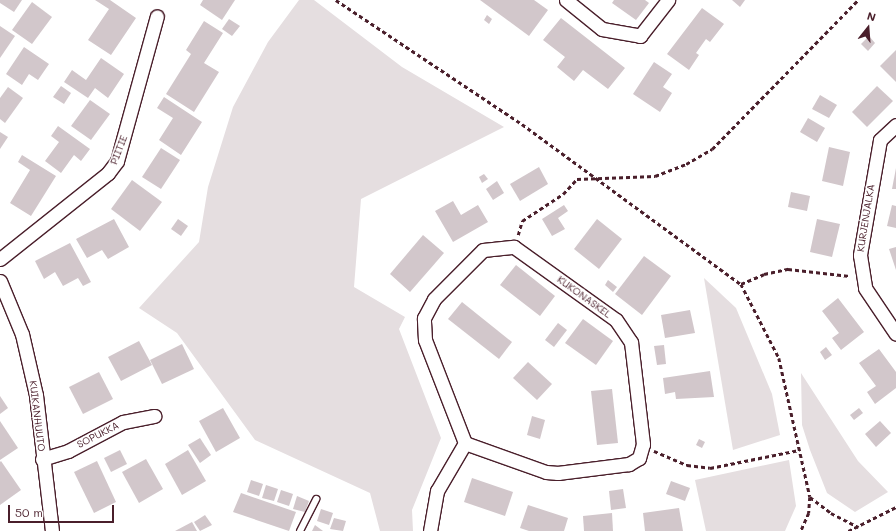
<!DOCTYPE html>
<style>
body{margin:0}
#map{position:relative;width:896px;height:531px;overflow:hidden;background:#fff;font-family:Mali,sans-serif}
div>[style]{position:absolute}
.green>*{inset:0;background:#e5dee0}
.building>*{inset:0;background:#d2c7cb}
.path>*{height:2.5px;margin-top:-1.25px;transform-origin:0;background:repeating-linear-gradient(90deg,#4a1f2b 0 4px,transparent 0 7px)}
.roads{filter:drop-shadow(1px 0 #4a1f2b) drop-shadow(-1px 0 #4a1f2b) drop-shadow(0 1px #4a1f2b) drop-shadow(0 -1px #4a1f2b)}
.service>*{height:6px;margin:-3px;padding:0 3px;transform-origin:3px;border-radius:3px;background:#fff}
.minor>*{height:13px;margin:-6.5px;padding:0 6.5px;transform-origin:6.5px;border-radius:6.5px;background:#fff}
span{translate:-50% -50%;white-space:nowrap;text-align:center;line-height:1.15;-webkit-text-stroke:3px #fff;paint-order:stroke}
.street-label{font-size:10px;color:#4a1f2b}
.north{position:absolute;left:848px;top:8px;width:40px;height:40px;-webkit-text-stroke:3px #fff;paint-order:stroke;rotate:17deg;font-size:11px;font-weight:700;line-height:16px;text-align:center;color:#4a1f2b}
.north::after{content:'';display:block;margin:auto;width:14px;height:18px;background:#4a1f2b;clip-path:polygon(50% 0,100% 100%,50% 72%,0 100%)}
.scale{position:absolute;left:8px;top:505px;width:106px;height:18px;box-sizing:border-box;border:2px solid #4a1f2b;border-top:0;padding-left:5px;font-size:12px;line-height:14px;white-space:nowrap;color:#4a1f2b;-webkit-text-stroke:3px #fff;paint-order:stroke}
</style>
<div id="map">
<div class="green">
<div style="clip-path:polygon(299px 0,314px 0,402px 67px,504px 127px,361px 199px,354px 287px,405px 317px,399px 329px,441px 438px,412px 510px,413px 531px,380px 531px,370px 493px,255px 440px,177px 333px,139px 308px,199px 242px,208px 187px,233px 107px,268px 42px)"></div>
<div style="clip-path:polygon(704px 278px,736px 308px,772px 394px,780px 435px,733px 450px)"></div>
<div style="clip-path:polygon(801px 373px,858px 461px,888px 492px,855px 512px,827px 493px,810px 450px,802px 425px)"></div>
<div style="clip-path:polygon(789px 460px,796px 506px,785px 531px,706px 531px,695px 480px)"></div>
</div>
<div class="building">
<div style="clip-path:polygon(0 0,22px 0,14px 12px,0 3px)"></div>
<div style="clip-path:polygon(95px 0,110px 0,136px 18px,111px 55px,88px 40px,109px 9px)"></div>
<div style="clip-path:polygon(203px 0,235px 0,222px 20px,200px 5px)"></div>
<div style="clip-path:polygon(480px 0,534px 0,548px 10px,529px 36px)"></div>
<div style="clip-path:polygon(614px 0,645px 0,649px 3px,636px 20px,612px 3px)"></div>
<div style="clip-path:polygon(732px 0,745px 0,740px 7px)"></div>
<div style="clip-path:polygon(32px 2px,52px 17px,32px 44px,12px 30px)"></div>
<div style="clip-path:polygon(702px 8px,724px 24px,710px 42px,706px 39px,696px 53px,699px 55px,689px 70px,667px 54px)"></div>
<div style="clip-path:polygon(487px 15px,492px 19px,489px 24px,484px 20px)"></div>
<div style="clip-path:polygon(561px 18px,625px 68px,608px 89px,583px 70px,574px 81px,557px 67px,565px 57px,543px 40px)"></div>
<div style="clip-path:polygon(229px 19px,240px 26px,232px 36px,222px 29px)"></div>
<div style="clip-path:polygon(204px 21px,223px 33px,204px 63px,219px 72px,194px 112px,166px 94px,191px 54px,186px 50px)"></div>
<div style="clip-path:polygon(0 26px,15px 36px,0 58px)"></div>
<div style="clip-path:polygon(869px 36px,875px 43px,868px 51px,861px 44px)"></div>
<div style="clip-path:polygon(24px 47px,49px 64px,38px 80px,29px 74px,22px 85px,6px 74px)"></div>
<div style="clip-path:polygon(896px 50px,896px 82px,880px 66px)"></div>
<div style="clip-path:polygon(101px 58px,124px 74px,108px 98px,95px 88px,88px 98px,64px 82px,72px 70px,86px 80px)"></div>
<div style="clip-path:polygon(654px 62px,672px 74px,663px 87px,672px 93px,660px 112px,633px 94px)"></div>
<div style="clip-path:polygon(61px 86px,71px 93px,64px 104px,53px 97px)"></div>
<div style="clip-path:polygon(877px 86px,893px 101px,867px 127px,852px 112px)"></div>
<div style="clip-path:polygon(8px 87px,23px 98px,5px 123px,0 119px,0 98px)"></div>
<div style="clip-path:polygon(820px 95px,837px 105px,829px 118px,812px 109px)"></div>
<div style="clip-path:polygon(164px 97px,202px 122px,181px 155px,159px 140px,173px 118px,157px 108px)"></div>
<div style="clip-path:polygon(90px 100px,110px 114px,91px 140px,71px 126px)"></div>
<div style="clip-path:polygon(808px 118px,825px 128px,817px 142px,800px 132px)"></div>
<div style="clip-path:polygon(58px 126px,90px 149px,81px 161px,74px 155px,61px 173px,45px 161px,59px 142px,51px 136px)"></div>
<div style="clip-path:polygon(0 132px,8px 137px,0 149px)"></div>
<div style="clip-path:polygon(829px 147px,850px 152px,843px 186px,822px 181px)"></div>
<div style="clip-path:polygon(161px 148px,180px 160px,161px 189px,142px 177px)"></div>
<div style="clip-path:polygon(22px 155px,56px 176px,31px 216px,10px 203px,30px 170px,18px 162px)"></div>
<div style="clip-path:polygon(539px 167px,548px 184px,520px 201px,510px 184px)"></div>
<div style="clip-path:polygon(896px 168px,896px 189px,892px 189px)"></div>
<div style="clip-path:polygon(484px 174px,488px 179px,482px 183px,479px 177px)"></div>
<div style="clip-path:polygon(132px 180px,162px 202px,140px 231px,111px 209px)"></div>
<div style="clip-path:polygon(497px 181px,504px 193px,493px 200px,486px 189px)"></div>
<div style="clip-path:polygon(791px 192px,810px 196px,807px 211px,788px 207px)"></div>
<div style="clip-path:polygon(453px 201px,461px 215px,478px 205px,488px 222px,453px 242px,435px 211px)"></div>
<div style="clip-path:polygon(564px 205px,568px 211px,558px 218px,565px 229px,552px 236px,542px 219px)"></div>
<div style="clip-path:polygon(892px 205px,896px 206px,896px 228px,887px 226px)"></div>
<div style="clip-path:polygon(114px 219px,129px 247px,108px 259px,102px 250px,87px 258px,76px 239px)"></div>
<div style="clip-path:polygon(178px 219px,188px 226px,181px 236px,171px 229px)"></div>
<div style="clip-path:polygon(597px 219px,622px 239px,599px 269px,574px 249px)"></div>
<div style="clip-path:polygon(817px 219px,840px 224px,832px 257px,810px 252px)"></div>
<div style="clip-path:polygon(423px 235px,444px 253px,410px 292px,390px 274px)"></div>
<div style="clip-path:polygon(70px 243px,91px 282px,83px 286px,78px 278px,63px 286px,55px 272px,44px 279px,35px 261px)"></div>
<div style="clip-path:polygon(896px 247px,896px 270px,889px 249px)"></div>
<div style="clip-path:polygon(644px 256px,671px 276px,642px 315px,615px 294px)"></div>
<div style="clip-path:polygon(516px 265px,555px 296px,540px 316px,500px 285px)"></div>
<div style="clip-path:polygon(608px 280px,617px 287px,613px 292px,605px 285px)"></div>
<div style="clip-path:polygon(838px 298px,864px 332px,841px 350px,832px 338px,839px 333px,822px 311px)"></div>
<div style="clip-path:polygon(462px 302px,512px 342px,499px 359px,448px 319px)"></div>
<div style="clip-path:polygon(690px 310px,695px 333px,665px 338px,661px 315px)"></div>
<div style="clip-path:polygon(583px 319px,613px 341px,596px 365px,565px 343px)"></div>
<div style="clip-path:polygon(558px 323px,567px 330px,554px 347px,545px 340px)"></div>
<div style="clip-path:polygon(139px 341px,152px 365px,121px 381px,108px 357px)"></div>
<div style="clip-path:polygon(182px 344px,194px 369px,162px 384px,150px 360px)"></div>
<div style="clip-path:polygon(664px 345px,666px 364px,657px 365px,654px 346px)"></div>
<div style="clip-path:polygon(826px 347px,832px 355px,825px 360px,820px 352px)"></div>
<div style="clip-path:polygon(879px 349px,896px 372px,896px 388px,875px 404px,867px 392px,876px 386px,859px 363px)"></div>
<div style="clip-path:polygon(528px 362px,552px 384px,537px 400px,513px 378px)"></div>
<div style="clip-path:polygon(710px 371px,714px 397px,676px 399px,675px 392px,665px 394px,663px 378px)"></div>
<div style="clip-path:polygon(99px 372px,113px 399px,83px 414px,69px 387px)"></div>
<div style="clip-path:polygon(612px 389px,618px 443px,597px 445px,591px 391px)"></div>
<div style="clip-path:polygon(0 396px,8px 408px,0 414px)"></div>
<div style="clip-path:polygon(223px 408px,240px 438px,216px 452px,199px 421px)"></div>
<div style="clip-path:polygon(859px 408px,863px 413px,854px 420px,850px 415px)"></div>
<div style="clip-path:polygon(532px 416px,545px 420px,540px 439px,527px 435px)"></div>
<div style="clip-path:polygon(0 421px,18px 448px,0 460px)"></div>
<div style="clip-path:polygon(880px 421px,891px 433px,876px 447px,865px 434px)"></div>
<div style="clip-path:polygon(200px 438px,211px 455px,200px 463px,188px 445px)"></div>
<div style="clip-path:polygon(699px 439px,705px 442px,702px 448px,696px 445px)"></div>
<div style="clip-path:polygon(120px 450px,127px 464px,111px 472px,104px 458px)"></div>
<div style="clip-path:polygon(188px 450px,206px 481px,182px 495px,165px 464px)"></div>
<div style="clip-path:polygon(146px 459px,163px 489px,139px 503px,122px 472px)"></div>
<div style="clip-path:polygon(1px 461px,21px 490px,0 505px,0 462px)"></div>
<div style="clip-path:polygon(97px 461px,116px 502px,94px 513px,74px 472px)"></div>
<div style="clip-path:polygon(472px 478px,513px 492px,505px 516px,464px 502px)"></div>
<div style="clip-path:polygon(251px 480px,263px 484px,259px 496px,247px 492px)"></div>
<div style="clip-path:polygon(671px 481px,690px 488px,685px 501px,666px 494px)"></div>
<div style="clip-path:polygon(266px 485px,278px 489px,274px 501px,262px 498px)"></div>
<div style="clip-path:polygon(623px 489px,626px 508px,611px 510px,609px 491px)"></div>
<div style="clip-path:polygon(281px 490px,293px 494px,289px 506px,277px 502px)"></div>
<div style="clip-path:polygon(241px 493px,296px 512px,289px 531px,233px 512px)"></div>
<div style="clip-path:polygon(297px 496px,309px 501px,305px 512px,293px 509px)"></div>
<div style="clip-path:polygon(528px 505px,568px 518px,564px 531px,529px 531px,520px 528px)"></div>
<div style="clip-path:polygon(679px 508px,683px 531px,645px 531px,643px 513px)"></div>
<div style="clip-path:polygon(321px 509px,333px 513px,329px 525px,317px 521px)"></div>
<div style="clip-path:polygon(612px 513px,613px 531px,584px 531px,583px 516px)"></div>
<div style="clip-path:polygon(205px 515px,212px 525px,200px 531px,194px 522px)"></div>
<div style="clip-path:polygon(334px 518px,346px 521px,343px 531px,330px 529px)"></div>
<div style="clip-path:polygon(192px 522px,197px 531px,175px 531px)"></div>
<div style="clip-path:polygon(315px 525px,323px 531px,312px 531px)"></div>
</div>
<div class="path">
<div style="left:336px;top:0;width:224px;rotate:33.7deg"></div>
<div style="left:522px;top:124px;width:271px;rotate:36.2deg"></div>
<div style="left:741px;top:284px;width:83px;rotate:62.8deg"></div>
<div style="left:779px;top:358px;width:142px;rotate:77.4deg"></div>
<div style="left:810px;top:497px;width:16px;rotate:94deg"></div>
<div style="left:809px;top:513px;width:20px;rotate:114deg"></div>
<div style="left:518px;top:235px;width:15px;rotate:-74deg"></div>
<div style="left:522px;top:221px;width:49px;rotate:-33.4deg"></div>
<div style="left:563px;top:194px;width:21px;rotate:-47deg"></div>
<div style="left:577px;top:179px;width:78px;rotate:-2.2deg"></div>
<div style="left:655px;top:176px;width:33px;rotate:-21deg"></div>
<div style="left:686px;top:164px;width:30px;rotate:-30deg"></div>
<div style="left:712px;top:149px;width:209px;rotate:-45.6deg"></div>
<div style="left:741px;top:284px;width:25px;rotate:-23deg"></div>
<div style="left:764px;top:274px;width:25px;rotate:-12deg"></div>
<div style="left:788px;top:269px;width:62px;rotate:6.4deg"></div>
<div style="left:654px;top:451px;width:36px;rotate:23deg"></div>
<div style="left:687px;top:465px;width:23px;rotate:7deg"></div>
<div style="left:710px;top:468px;width:91px;rotate:-11.4deg"></div>
<div style="left:810px;top:497px;width:26px;rotate:37deg"></div>
<div style="left:831px;top:513px;width:31px;rotate:27deg"></div>
<div style="left:848px;top:531px;width:54px;rotate:-26.6deg"></div>
</div>
<div class="roads">
<div class="service">
<div style="left:300px;top:531px;width:36px;rotate:-63deg"></div>
</div>
<div class="minor">
<div style="left:566px;top:0;width:46px;rotate:38.9deg"></div>
<div style="left:602px;top:29px;width:39px;rotate:10deg"></div>
<div style="left:640px;top:36px;width:46px;rotate:-52.1deg"></div>
<div style="left:896px;top:125px;width:22px;rotate:137deg"></div>
<div style="left:880px;top:140px;width:117px;rotate:99.9deg"></div>
<div style="left:860px;top:255px;width:33px;rotate:81deg"></div>
<div style="left:865px;top:288px;width:55px;rotate:56deg"></div>
<div style="left:514px;top:247px;width:125px;rotate:35.6deg"></div>
<div style="left:616px;top:320px;width:27px;rotate:56deg"></div>
<div style="left:631px;top:342px;width:103px;rotate:83.3deg"></div>
<div style="left:643px;top:444px;width:15px;rotate:106deg"></div>
<div style="left:639px;top:458px;width:12px;rotate:149deg"></div>
<div style="left:629px;top:464px;width:72px;rotate:172.8deg"></div>
<div style="left:558px;top:473px;width:12px;rotate:-175deg"></div>
<div style="left:546px;top:472px;width:86px;rotate:-160.3deg"></div>
<div style="left:465px;top:443px;width:110px;rotate:-111.2deg"></div>
<div style="left:425px;top:340px;width:22px;rotate:-93deg"></div>
<div style="left:424px;top:318px;width:21px;rotate:-62deg"></div>
<div style="left:434px;top:299px;width:69px;rotate:-45deg"></div>
<div style="left:483px;top:250px;width:31px;rotate:-6deg"></div>
<div style="left:0;top:259px;width:138px;rotate:-38.5deg"></div>
<div style="left:108px;top:173px;width:15px;rotate:-53deg"></div>
<div style="left:117px;top:161px;width:150px;rotate:-74.6deg"></div>
<div style="left:0;top:281px;width:57px;rotate:67.5deg"></div>
<div style="left:22px;top:334px;width:63px;rotate:77.1deg"></div>
<div style="left:36px;top:395px;width:137px;rotate:83.3deg"></div>
<div style="left:42px;top:459px;width:27px;rotate:-17deg"></div>
<div style="left:68px;top:451px;width:62px;rotate:-27.8deg"></div>
<div style="left:123px;top:422px;width:32px;rotate:-11deg"></div>
<div style="left:430px;top:531px;width:41px;rotate:-80.1deg"></div>
<div style="left:437px;top:491px;width:56px;rotate:-59.7deg"></div>
</div>
</div>
<div class="street-label">
<span style="left:119px;top:150px;rotate:-69deg">PIITIE</span>
<span style="left:866px;top:218px;rotate:-81deg">KURJENJALKA</span>
<span style="left:584px;top:297px;rotate:36deg">KUKONASKEL</span>
<span style="left:37px;top:416px;rotate:83deg">KUIKANHUUTO</span>
<span style="left:98px;top:435px;rotate:-27deg">SOPUKKA</span>
</div>
<div class="north">N</div>
<div class="scale">50 m</div>
</div>
